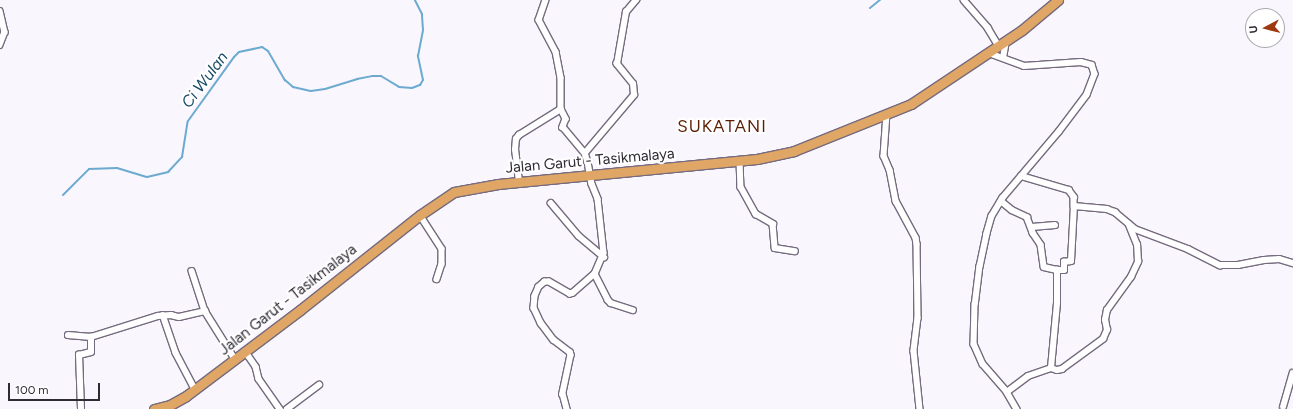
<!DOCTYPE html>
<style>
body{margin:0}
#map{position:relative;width:1293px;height:409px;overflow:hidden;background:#faf6fe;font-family:Figtree,sans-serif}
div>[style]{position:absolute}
.stream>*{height:2px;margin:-1px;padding:0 1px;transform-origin:1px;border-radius:1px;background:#6cabcf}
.roads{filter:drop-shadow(1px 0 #756b7e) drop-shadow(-1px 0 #756b7e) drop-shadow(0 1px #756b7e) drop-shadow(0 -1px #756b7e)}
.minor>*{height:5.5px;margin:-2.75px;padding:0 2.75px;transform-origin:2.75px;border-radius:2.75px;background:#fff}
.primary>*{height:9px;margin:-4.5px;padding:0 4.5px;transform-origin:4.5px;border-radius:4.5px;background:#e0a666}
span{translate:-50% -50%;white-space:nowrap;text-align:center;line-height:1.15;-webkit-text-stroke:4px #fff;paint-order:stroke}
.street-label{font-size:15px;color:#2f2b33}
.water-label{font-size:16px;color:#1a4c66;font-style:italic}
.quarter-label{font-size:17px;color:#5d1d04;letter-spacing:1px}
.north{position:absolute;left:1245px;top:8px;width:40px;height:40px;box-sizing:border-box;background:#fff;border:1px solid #acaaad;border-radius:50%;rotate:263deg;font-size:11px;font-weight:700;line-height:16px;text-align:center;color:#2f2b33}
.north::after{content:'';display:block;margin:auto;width:14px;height:18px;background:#9e380f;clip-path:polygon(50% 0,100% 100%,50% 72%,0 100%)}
.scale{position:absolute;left:8px;top:383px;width:92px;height:18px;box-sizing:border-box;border:2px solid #2f2b33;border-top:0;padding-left:5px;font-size:12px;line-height:14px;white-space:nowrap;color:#2f2b33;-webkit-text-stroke:3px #fff;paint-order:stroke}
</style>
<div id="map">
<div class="stream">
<div style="left:870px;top:8px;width:13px;rotate:-39deg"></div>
<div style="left:63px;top:195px;width:37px;rotate:-45deg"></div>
<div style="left:89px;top:169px;width:28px;rotate:-2deg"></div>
<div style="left:117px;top:168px;width:31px;rotate:17deg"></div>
<div style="left:147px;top:177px;width:22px;rotate:-13deg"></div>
<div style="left:168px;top:172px;width:21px;rotate:-47deg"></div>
<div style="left:182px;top:157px;width:36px;rotate:-81deg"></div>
<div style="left:188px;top:121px;width:79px;rotate:-54.3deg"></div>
<div style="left:234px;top:57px;width:7px;rotate:-45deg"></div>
<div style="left:239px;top:52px;width:24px;rotate:-12deg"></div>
<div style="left:262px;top:47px;width:7px;rotate:34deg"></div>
<div style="left:268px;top:51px;width:34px;rotate:60deg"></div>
<div style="left:285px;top:80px;width:11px;rotate:41deg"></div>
<div style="left:293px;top:87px;width:18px;rotate:13deg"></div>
<div style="left:311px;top:91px;width:14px;rotate:-8deg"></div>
<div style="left:325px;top:89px;width:34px;rotate:-17deg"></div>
<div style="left:357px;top:79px;width:15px;rotate:-11deg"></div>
<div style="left:372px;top:76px;width:9px"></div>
<div style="left:381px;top:76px;width:21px;rotate:31deg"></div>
<div style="left:399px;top:87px;width:13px;rotate:4deg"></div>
<div style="left:412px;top:88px;width:9px;rotate:-21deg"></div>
<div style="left:420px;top:85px;width:6px;rotate:-59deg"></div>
<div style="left:423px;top:80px;width:25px;rotate:-102deg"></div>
<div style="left:418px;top:56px;width:26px;rotate:-79deg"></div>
<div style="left:423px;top:30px;width:16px;rotate:-94deg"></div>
<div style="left:422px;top:14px;width:16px;rotate:-117deg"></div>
</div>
<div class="roads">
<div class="minor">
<div style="left:546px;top:0;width:21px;rotate:109deg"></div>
<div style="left:539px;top:20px;width:36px;rotate:62deg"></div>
<div style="left:556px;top:52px;width:26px;rotate:79deg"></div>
<div style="left:561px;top:78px;width:31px;rotate:90deg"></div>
<div style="left:561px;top:109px;width:11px;rotate:63deg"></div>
<div style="left:566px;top:119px;width:9px;rotate:111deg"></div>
<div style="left:563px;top:127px;width:34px;rotate:50deg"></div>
<div style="left:585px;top:153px;width:9px;rotate:72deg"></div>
<div style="left:588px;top:162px;width:22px;rotate:80deg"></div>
<div style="left:592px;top:184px;width:16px;rotate:68deg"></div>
<div style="left:598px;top:199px;width:54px;rotate:83.7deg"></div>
<div style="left:604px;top:253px;width:23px;rotate:113deg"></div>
<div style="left:595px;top:274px;width:29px;rotate:139deg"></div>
<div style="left:573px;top:293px;width:3px;rotate:162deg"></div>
<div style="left:570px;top:294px;width:24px;rotate:-150deg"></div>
<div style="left:549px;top:282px;width:4px;rotate:180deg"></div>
<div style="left:545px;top:282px;width:8px;rotate:140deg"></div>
<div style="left:539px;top:287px;width:10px;rotate:114deg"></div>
<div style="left:535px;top:296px;width:12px;rotate:95deg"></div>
<div style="left:534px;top:308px;width:17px;rotate:65deg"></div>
<div style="left:541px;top:323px;width:21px;rotate:53deg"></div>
<div style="left:554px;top:340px;width:20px;rotate:37deg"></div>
<div style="left:570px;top:352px;width:3px;rotate:72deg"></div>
<div style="left:571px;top:355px;width:40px;rotate:102deg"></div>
<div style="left:563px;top:394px;width:16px;rotate:75deg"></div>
<div style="left:964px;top:0;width:37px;rotate:49deg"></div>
<div style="left:988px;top:28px;width:21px;rotate:59deg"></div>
<div style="left:0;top:11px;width:22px;rotate:77deg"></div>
<div style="left:5px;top:32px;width:14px;rotate:111deg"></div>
<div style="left:989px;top:53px;width:37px;rotate:20deg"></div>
<div style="left:1024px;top:66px;width:57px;rotate:-4deg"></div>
<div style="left:1081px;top:62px;width:11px;rotate:15deg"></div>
<div style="left:1092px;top:65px;width:9px;rotate:72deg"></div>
<div style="left:1095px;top:74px;width:22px;rotate:111deg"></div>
<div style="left:1087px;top:95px;width:46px;rotate:127.1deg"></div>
<div style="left:1059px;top:132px;width:87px;rotate:130.3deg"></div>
<div style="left:1003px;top:198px;width:21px;rotate:121deg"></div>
<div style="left:992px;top:216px;width:19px;rotate:106deg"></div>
<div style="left:987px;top:234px;width:33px;rotate:102deg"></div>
<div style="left:980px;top:266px;width:38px;rotate:97deg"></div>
<div style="left:975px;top:304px;width:40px;rotate:91.4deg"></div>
<div style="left:974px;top:344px;width:22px;rotate:66deg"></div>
<div style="left:983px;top:364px;width:37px;rotate:49deg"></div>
<div style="left:1007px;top:392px;width:20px;rotate:60deg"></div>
<div style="left:1003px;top:58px;width:17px;rotate:-80deg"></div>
<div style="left:887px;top:114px;width:42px;rotate:94.1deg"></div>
<div style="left:884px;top:156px;width:15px;rotate:67deg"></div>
<div style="left:890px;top:170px;width:32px;rotate:79deg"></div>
<div style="left:896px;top:201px;width:42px;rotate:61.6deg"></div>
<div style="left:916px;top:238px;width:6px;rotate:81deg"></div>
<div style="left:917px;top:244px;width:74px;rotate:89.2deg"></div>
<div style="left:918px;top:318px;width:33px;rotate:97deg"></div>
<div style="left:914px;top:351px;width:58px;rotate:84.1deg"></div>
<div style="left:585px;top:153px;width:76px;rotate:-49.8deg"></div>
<div style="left:634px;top:95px;width:11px;rotate:-95deg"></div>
<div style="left:633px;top:84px;width:26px;rotate:-129deg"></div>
<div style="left:617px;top:64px;width:53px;rotate:-80.2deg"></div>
<div style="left:626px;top:12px;width:16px;rotate:-50deg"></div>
<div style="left:740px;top:161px;width:26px;rotate:88deg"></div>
<div style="left:741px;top:187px;width:31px;rotate:61deg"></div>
<div style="left:756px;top:214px;width:20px;rotate:30deg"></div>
<div style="left:773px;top:224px;width:24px;rotate:85deg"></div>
<div style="left:775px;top:248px;width:20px;rotate:9deg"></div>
<div style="left:1021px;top:176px;width:50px;rotate:16.3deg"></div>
<div style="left:1069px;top:190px;width:9px;rotate:54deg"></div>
<div style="left:1074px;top:197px;width:9px;rotate:90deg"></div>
<div style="left:1074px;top:206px;width:33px;rotate:5deg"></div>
<div style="left:1107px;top:209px;width:9px;rotate:21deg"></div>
<div style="left:1115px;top:212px;width:26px;rotate:40deg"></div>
<div style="left:1135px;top:229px;width:57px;rotate:20.7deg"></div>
<div style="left:1188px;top:249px;width:36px;rotate:27deg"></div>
<div style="left:1220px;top:265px;width:18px"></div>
<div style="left:1238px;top:265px;width:26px;rotate:-11deg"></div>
<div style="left:1264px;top:260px;width:15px;rotate:-4deg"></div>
<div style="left:1279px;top:259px;width:15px;rotate:16deg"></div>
<div style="left:519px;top:182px;width:32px;rotate:-97deg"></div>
<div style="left:515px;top:150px;width:11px;rotate:-85deg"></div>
<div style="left:516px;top:139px;width:5px;rotate:-53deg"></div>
<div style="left:519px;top:135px;width:49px;rotate:-31.8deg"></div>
<div style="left:1001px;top:201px;width:14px;rotate:39deg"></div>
<div style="left:1012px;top:210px;width:17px;rotate:25deg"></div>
<div style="left:1027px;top:217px;width:17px;rotate:69deg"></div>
<div style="left:1033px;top:233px;width:14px;rotate:56deg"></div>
<div style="left:1041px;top:245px;width:22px;rotate:82deg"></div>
<div style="left:1044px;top:267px;width:13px;rotate:13deg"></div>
<div style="left:551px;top:203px;width:43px;rotate:49.7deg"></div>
<div style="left:579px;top:236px;width:33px;rotate:40deg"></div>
<div style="left:420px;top:215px;width:40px;rotate:57.1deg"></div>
<div style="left:442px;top:249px;width:15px;rotate:90deg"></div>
<div style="left:442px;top:264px;width:16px;rotate:108deg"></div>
<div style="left:1032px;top:227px;width:23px;rotate:-5deg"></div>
<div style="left:192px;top:271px;width:42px;rotate:72deg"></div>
<div style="left:205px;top:311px;width:57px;rotate:58deg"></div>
<div style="left:595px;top:274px;width:29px;rotate:63deg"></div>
<div style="left:608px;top:300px;width:4px;rotate:45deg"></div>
<div style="left:611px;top:303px;width:23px;rotate:18deg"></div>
<div style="left:163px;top:315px;width:40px;rotate:71.1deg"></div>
<div style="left:176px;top:353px;width:41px;rotate:62.2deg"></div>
<div style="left:68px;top:335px;width:23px;rotate:5deg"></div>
<div style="left:245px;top:351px;width:19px;rotate:55deg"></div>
<div style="left:256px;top:367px;width:12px;rotate:76deg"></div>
<div style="left:259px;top:379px;width:37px;rotate:55deg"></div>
<div style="left:1051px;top:368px;width:6px;rotate:18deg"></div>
<div style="left:1057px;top:370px;width:5px;rotate:-11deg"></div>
<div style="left:1062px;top:369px;width:51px;rotate:-36.2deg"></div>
<div style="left:1103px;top:339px;width:10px;rotate:-66deg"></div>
<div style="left:1107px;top:330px;width:10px;rotate:-101deg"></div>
<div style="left:1105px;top:320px;width:10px;rotate:-79deg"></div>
<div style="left:1107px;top:310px;width:41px;rotate:-54deg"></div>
<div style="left:1131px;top:277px;width:17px;rotate:-65deg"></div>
<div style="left:1138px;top:262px;width:17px;rotate:-93deg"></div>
<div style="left:1137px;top:245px;width:22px;rotate:-112deg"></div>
<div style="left:1007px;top:392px;width:26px;rotate:-37deg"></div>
<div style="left:1028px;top:376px;width:24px;rotate:-19deg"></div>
<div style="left:1051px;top:368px;width:65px;rotate:-84.7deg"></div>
<div style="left:1057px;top:303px;width:33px;rotate:-90deg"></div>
<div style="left:1057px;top:270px;width:7px"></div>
<div style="left:1064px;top:270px;width:8px;rotate:-90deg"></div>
<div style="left:1064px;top:262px;width:7px;rotate:-8deg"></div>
<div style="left:1071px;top:261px;width:55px;rotate:-86.9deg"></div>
<div style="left:1283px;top:407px;width:35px;rotate:-74deg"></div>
<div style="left:81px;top:409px;width:54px;rotate:-92.1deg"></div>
<div style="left:79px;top:355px;width:12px;rotate:-14deg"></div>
<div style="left:91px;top:352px;width:15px;rotate:-90deg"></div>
<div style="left:91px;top:337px;width:70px;rotate:-17.4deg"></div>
<div style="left:158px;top:316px;width:13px;rotate:-4deg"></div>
<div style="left:171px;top:315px;width:8px;rotate:14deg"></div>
<div style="left:179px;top:317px;width:27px;rotate:-13deg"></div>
<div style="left:287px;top:409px;width:40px;rotate:-37deg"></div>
</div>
<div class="primary">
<div style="left:154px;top:409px;width:16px;rotate:-14deg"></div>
<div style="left:170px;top:405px;width:18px;rotate:-29deg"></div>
<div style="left:186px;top:396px;width:143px;rotate:-37deg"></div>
<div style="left:300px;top:310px;width:153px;rotate:-38.4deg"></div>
<div style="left:420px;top:215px;width:41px;rotate:-34.1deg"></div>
<div style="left:454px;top:192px;width:45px;rotate:-10.3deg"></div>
<div style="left:498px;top:184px;width:260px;rotate:-5.5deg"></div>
<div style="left:757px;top:159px;width:38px;rotate:-12deg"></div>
<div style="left:794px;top:151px;width:126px;rotate:-21.9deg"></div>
<div style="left:911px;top:104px;width:133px;rotate:-33.7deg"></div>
<div style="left:1022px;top:30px;width:47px;rotate:-39.8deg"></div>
</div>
</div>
<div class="street-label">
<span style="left:590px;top:161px;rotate:-5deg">Jalan Garut - Tasikmalaya</span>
<span style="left:288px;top:300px;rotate:-38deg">Jalan Garut - Tasikmalaya</span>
</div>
<div class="water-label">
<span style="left:205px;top:80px;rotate:-53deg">Ci Wulan</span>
</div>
<div class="quarter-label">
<span style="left:722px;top:127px">SUKATANI</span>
</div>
<div class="north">U</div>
<div class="scale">100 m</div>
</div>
